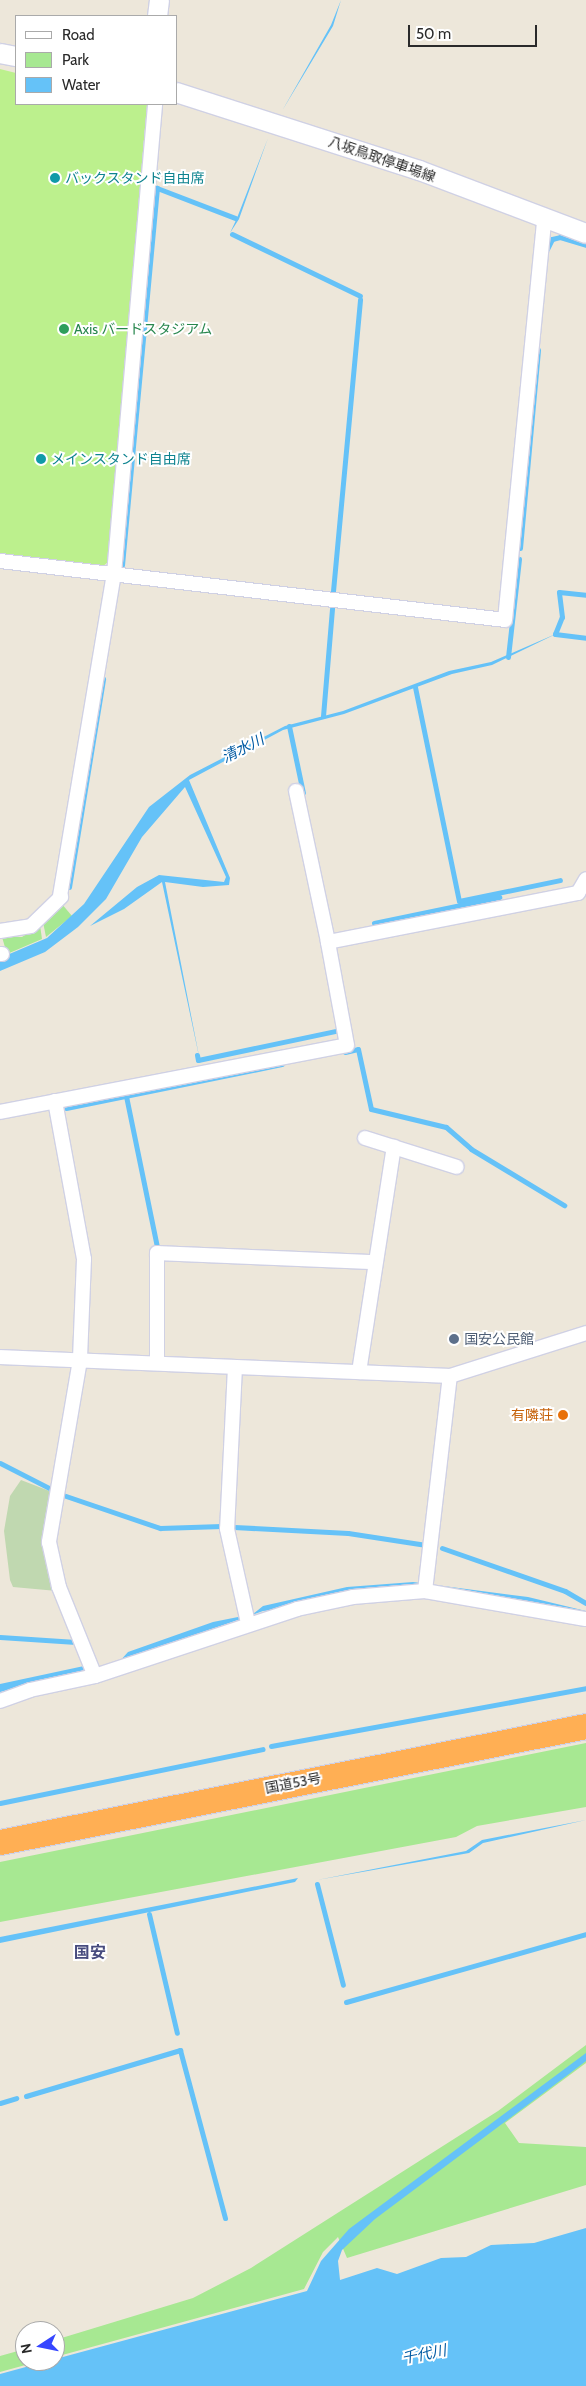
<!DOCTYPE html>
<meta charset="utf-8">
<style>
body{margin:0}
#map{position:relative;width:586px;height:2386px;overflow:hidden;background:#ede7da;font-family:Cabin,"Noto Sans JP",sans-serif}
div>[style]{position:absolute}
.green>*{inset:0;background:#a7e892}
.cemetery>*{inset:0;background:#c0d8b0}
.pitch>*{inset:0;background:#bcf08d}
.water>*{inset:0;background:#65c2f8}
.stream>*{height:5px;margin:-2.5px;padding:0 2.5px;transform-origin:2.5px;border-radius:2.5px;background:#65c2f8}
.roads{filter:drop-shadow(1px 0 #d0d1e4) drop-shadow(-1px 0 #d0d1e4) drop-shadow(0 1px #d0d1e4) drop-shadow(0 -1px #d0d1e4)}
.street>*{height:14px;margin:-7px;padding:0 7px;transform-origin:7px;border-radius:7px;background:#fff}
.secondary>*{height:19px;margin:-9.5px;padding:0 9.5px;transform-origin:9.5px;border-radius:9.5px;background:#fff}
.highway>*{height:25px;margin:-12.5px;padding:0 12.5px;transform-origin:12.5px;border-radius:12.5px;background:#ffaf54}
.dots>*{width:14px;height:14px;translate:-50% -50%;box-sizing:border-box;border:2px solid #fff;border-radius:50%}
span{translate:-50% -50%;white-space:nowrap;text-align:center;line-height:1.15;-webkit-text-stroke:4px #fff;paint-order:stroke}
.street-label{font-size:14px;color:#2a2a2a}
.culture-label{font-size:14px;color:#0d838f}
.left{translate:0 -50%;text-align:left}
.leisure-label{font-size:14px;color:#27864d}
.service-label{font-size:14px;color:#4e5e75}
.food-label{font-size:14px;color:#c56008}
.right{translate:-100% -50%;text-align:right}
.water-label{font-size:15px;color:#035ca4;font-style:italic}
.quarter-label{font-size:16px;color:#474b7e;font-weight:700}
.legend{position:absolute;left:15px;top:15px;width:162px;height:90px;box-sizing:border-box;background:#fff;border:1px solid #aaa;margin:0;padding:6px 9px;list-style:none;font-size:15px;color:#2a2a2a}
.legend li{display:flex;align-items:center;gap:10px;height:25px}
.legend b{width:25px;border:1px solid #aaa}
.north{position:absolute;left:15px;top:2321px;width:50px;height:50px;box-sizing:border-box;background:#fff;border:1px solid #aaa;border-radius:50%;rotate:259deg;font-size:14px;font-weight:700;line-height:20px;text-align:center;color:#2a2a2a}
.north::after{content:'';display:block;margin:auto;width:18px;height:22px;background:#3646ff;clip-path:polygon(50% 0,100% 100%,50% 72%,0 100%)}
.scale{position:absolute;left:408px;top:25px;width:129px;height:22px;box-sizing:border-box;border:2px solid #2a2a2a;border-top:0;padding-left:6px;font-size:15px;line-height:18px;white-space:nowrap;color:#2a2a2a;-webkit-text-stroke:4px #fff;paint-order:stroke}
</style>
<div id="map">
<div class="green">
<div style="clip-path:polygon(61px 903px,72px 916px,46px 937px,43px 922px)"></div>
<div style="clip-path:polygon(40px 925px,42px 939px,7px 954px,2px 937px,22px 937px)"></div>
<div style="clip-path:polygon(586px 1743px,586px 1807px,477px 1826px,456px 1837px,0 1922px,0 1862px)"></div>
<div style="clip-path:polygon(586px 2045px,586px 2063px,505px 2123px,519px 2143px,586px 2147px,586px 2185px,347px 2258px,338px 2237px,323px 2252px,304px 2289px,55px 2357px,55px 2340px,193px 2298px,251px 2268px,498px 2111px)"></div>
<div style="clip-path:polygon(25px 2349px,25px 2361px,40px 2361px,0 2372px,0 2356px)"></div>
</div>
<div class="cemetery">
<div style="clip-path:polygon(21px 1480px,52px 1492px,45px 1527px,57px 1591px,13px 1587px,10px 1580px,4px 1531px,10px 1496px)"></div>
</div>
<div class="pitch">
<div style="clip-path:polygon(0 69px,16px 73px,16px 104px,147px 104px,108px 562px,102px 567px,0 555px)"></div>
</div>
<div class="water">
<div style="clip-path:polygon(341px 0,333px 26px,282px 111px,331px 25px)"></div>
<div style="clip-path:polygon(268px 138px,239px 219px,230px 233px,237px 218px)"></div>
<div style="clip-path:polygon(558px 633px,492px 665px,452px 674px,344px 714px,283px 730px,189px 780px,230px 878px,229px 885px,203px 887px,165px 882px,200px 1061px,162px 882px,124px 909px,90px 926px,137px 887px,159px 875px,224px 882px,226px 877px,185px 787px,142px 837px,106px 899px,78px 927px,45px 952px,0 971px,0 958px,47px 938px,84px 904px,149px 807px,190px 775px,285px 726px,343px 711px,449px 671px,491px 662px)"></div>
<div style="clip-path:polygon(413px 1582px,528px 1597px,586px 1611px,586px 1615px,449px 1591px,263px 1611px,119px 1662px,128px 1652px,213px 1622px,253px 1614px,263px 1606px,347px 1587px)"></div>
<div style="clip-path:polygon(84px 1666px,86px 1673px,0 1692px,0 1684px)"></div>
<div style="clip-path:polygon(586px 1820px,483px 1843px,469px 1853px,317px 1880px,466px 1851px,482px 1840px)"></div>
<div style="clip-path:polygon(298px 1878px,295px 1882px,0 1943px,0 1937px)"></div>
<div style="clip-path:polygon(586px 2053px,586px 2061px,569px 2074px,375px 2219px,342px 2250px,338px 2261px,340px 2280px,377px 2268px,397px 2274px,441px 2258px,466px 2257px,491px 2245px,534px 2243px,586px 2228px,586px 2386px,0 2386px,0 2374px,307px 2291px,321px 2261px,349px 2229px)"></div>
</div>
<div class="stream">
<div style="left:232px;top:234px;width:142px;rotate:25.8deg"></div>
<div style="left:547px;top:249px;width:11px;rotate:-63deg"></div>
<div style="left:552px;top:239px;width:8px;rotate:-14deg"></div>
<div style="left:560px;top:237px;width:27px;rotate:17deg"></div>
<div style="left:520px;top:548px;width:199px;rotate:-84.8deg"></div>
<div style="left:122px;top:565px;width:379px;rotate:-84.7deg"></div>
<div style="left:157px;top:188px;width:84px;rotate:21deg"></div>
<div style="left:333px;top:591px;width:293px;rotate:-84.7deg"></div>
<div style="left:555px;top:634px;width:18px;rotate:-68deg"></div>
<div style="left:562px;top:617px;width:25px;rotate:-97deg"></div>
<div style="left:559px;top:592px;width:27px;rotate:6deg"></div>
<div style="left:555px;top:634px;width:31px;rotate:7deg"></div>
<div style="left:508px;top:657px;width:99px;rotate:-83.6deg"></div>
<div style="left:415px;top:687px;width:218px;rotate:78.4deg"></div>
<div style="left:459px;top:901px;width:103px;rotate:-11.7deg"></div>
<div style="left:323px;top:716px;width:108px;rotate:-85.2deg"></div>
<div style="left:289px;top:726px;width:68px;rotate:78.2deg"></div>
<div style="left:69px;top:887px;width:211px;rotate:-80.7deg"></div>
<div style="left:374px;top:923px;width:128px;rotate:-11.7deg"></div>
<div style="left:345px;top:1052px;width:13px;rotate:-13deg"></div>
<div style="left:358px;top:1049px;width:61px;rotate:77.8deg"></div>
<div style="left:371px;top:1109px;width:77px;rotate:13.5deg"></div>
<div style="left:446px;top:1127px;width:33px;rotate:41deg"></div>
<div style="left:471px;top:1149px;width:109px;rotate:31.1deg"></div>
<div style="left:197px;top:1055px;width:5px;rotate:79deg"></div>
<div style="left:198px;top:1060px;width:141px;rotate:-11.9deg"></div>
<div style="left:126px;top:1096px;width:154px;rotate:78.4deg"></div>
<div style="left:66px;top:1108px;width:220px;rotate:-11.5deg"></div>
<div style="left:0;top:1463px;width:57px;rotate:27deg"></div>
<div style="left:60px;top:1494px;width:106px;rotate:18.8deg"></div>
<div style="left:160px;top:1528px;width:62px;rotate:-1.8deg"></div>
<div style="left:234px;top:1527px;width:114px;rotate:3deg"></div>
<div style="left:348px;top:1533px;width:79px;rotate:8.7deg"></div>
<div style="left:442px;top:1548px;width:130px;rotate:19.3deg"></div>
<div style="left:565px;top:1591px;width:24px;rotate:30deg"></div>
<div style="left:0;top:1637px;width:76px;rotate:3.8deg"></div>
<div style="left:271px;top:1746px;width:320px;rotate:-10.4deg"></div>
<div style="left:0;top:1803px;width:268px;rotate:-11.6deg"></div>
<div style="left:317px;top:1884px;width:104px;rotate:75.6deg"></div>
<div style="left:149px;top:1914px;width:122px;rotate:76.8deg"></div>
<div style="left:346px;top:2002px;width:249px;rotate:-15.8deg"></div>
<div style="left:26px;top:2096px;width:161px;rotate:-16.6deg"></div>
<div style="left:180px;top:2050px;width:174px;rotate:75deg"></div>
<div style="left:0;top:2103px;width:17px;rotate:-17deg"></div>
</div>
<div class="roads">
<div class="street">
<div style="left:0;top:561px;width:508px;rotate:6.66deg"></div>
<div style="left:505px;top:620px;width:402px;rotate:-84.4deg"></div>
<div style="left:296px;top:791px;width:154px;rotate:78deg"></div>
<div style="left:60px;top:896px;width:326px;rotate:-80.5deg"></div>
<div style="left:114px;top:574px;width:472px;rotate:-85deg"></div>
<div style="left:0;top:931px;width:31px;rotate:-9deg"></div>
<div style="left:31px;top:926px;width:42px;rotate:-44deg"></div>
<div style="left:0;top:954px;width:2px"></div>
<div style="left:55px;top:1101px;width:161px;rotate:79.6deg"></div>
<div style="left:84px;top:1259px;width:101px;rotate:92.3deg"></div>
<div style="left:80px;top:1360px;width:185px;rotate:99.7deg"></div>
<div style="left:49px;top:1542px;width:46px;rotate:77.5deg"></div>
<div style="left:59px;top:1587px;width:96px;rotate:68deg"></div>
<div style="left:0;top:1112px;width:353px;rotate:-10.9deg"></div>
<div style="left:347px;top:1045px;width:105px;rotate:-100.5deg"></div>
<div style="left:328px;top:942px;width:255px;rotate:-11.1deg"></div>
<div style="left:578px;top:893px;width:16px;rotate:-60deg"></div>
<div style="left:365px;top:1138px;width:96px;rotate:17.5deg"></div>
<div style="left:0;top:1357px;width:450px;rotate:2.4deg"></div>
<div style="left:450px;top:1376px;width:143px;rotate:-17.5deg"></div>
<div style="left:157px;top:1363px;width:110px;rotate:-90deg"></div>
<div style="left:157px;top:1253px;width:218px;rotate:2.4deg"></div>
<div style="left:235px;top:1367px;width:162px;rotate:92.8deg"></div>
<div style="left:227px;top:1529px;width:96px;rotate:77.4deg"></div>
<div style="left:359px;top:1372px;width:228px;rotate:-81.2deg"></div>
<div style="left:425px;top:1591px;width:216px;rotate:-83.4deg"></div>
<div style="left:0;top:1701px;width:32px;rotate:-20deg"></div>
<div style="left:30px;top:1690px;width:66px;rotate:-12.2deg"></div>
<div style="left:95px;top:1676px;width:213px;rotate:-18.3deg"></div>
<div style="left:297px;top:1609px;width:57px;rotate:-12.1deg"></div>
<div style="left:353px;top:1597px;width:72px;rotate:-4.8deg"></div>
<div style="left:425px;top:1591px;width:163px;rotate:9.9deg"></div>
</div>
<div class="secondary">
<div style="left:157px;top:16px;width:16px;rotate:-83deg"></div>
<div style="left:0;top:53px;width:16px;rotate:11deg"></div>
<div style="left:176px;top:92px;width:255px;rotate:17.8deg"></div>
<div style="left:419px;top:170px;width:178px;rotate:20.7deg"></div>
</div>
<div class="highway">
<div style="left:0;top:1842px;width:597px;rotate:-11.2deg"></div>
</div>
</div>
<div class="dots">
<div style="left:55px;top:178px;background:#0f9aa8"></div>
<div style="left:64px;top:329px;background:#2e9e5b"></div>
<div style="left:41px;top:459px;background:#0f9aa8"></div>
<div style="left:454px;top:1339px;background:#5c6f8a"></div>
<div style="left:563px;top:1415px;background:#e8710a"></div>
</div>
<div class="street-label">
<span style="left:382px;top:159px;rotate:19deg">八坂鳥取停車場線</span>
<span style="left:293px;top:1783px;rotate:-11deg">国道53号</span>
</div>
<div class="culture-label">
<span class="left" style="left:65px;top:178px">バックスタンド自由席</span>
<span class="left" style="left:51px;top:459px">メインスタンド自由席</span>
</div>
<div class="leisure-label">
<span class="left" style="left:74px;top:329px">Axis バードスタジアム</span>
</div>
<div class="service-label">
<span class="left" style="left:464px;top:1339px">国安公民館</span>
</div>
<div class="food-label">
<span class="right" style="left:553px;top:1415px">有隣荘</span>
</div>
<div class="water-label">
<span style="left:243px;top:749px;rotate:-27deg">清水川</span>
<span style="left:424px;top:2355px;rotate:-11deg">千代川</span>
</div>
<div class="quarter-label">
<span style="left:90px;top:1953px">国安</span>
</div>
<ul class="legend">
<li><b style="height:6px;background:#fff"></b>Road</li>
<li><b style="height:14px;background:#a7e892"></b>Park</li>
<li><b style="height:14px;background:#65c2f8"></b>Water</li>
</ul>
<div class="north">N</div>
<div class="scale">50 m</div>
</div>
